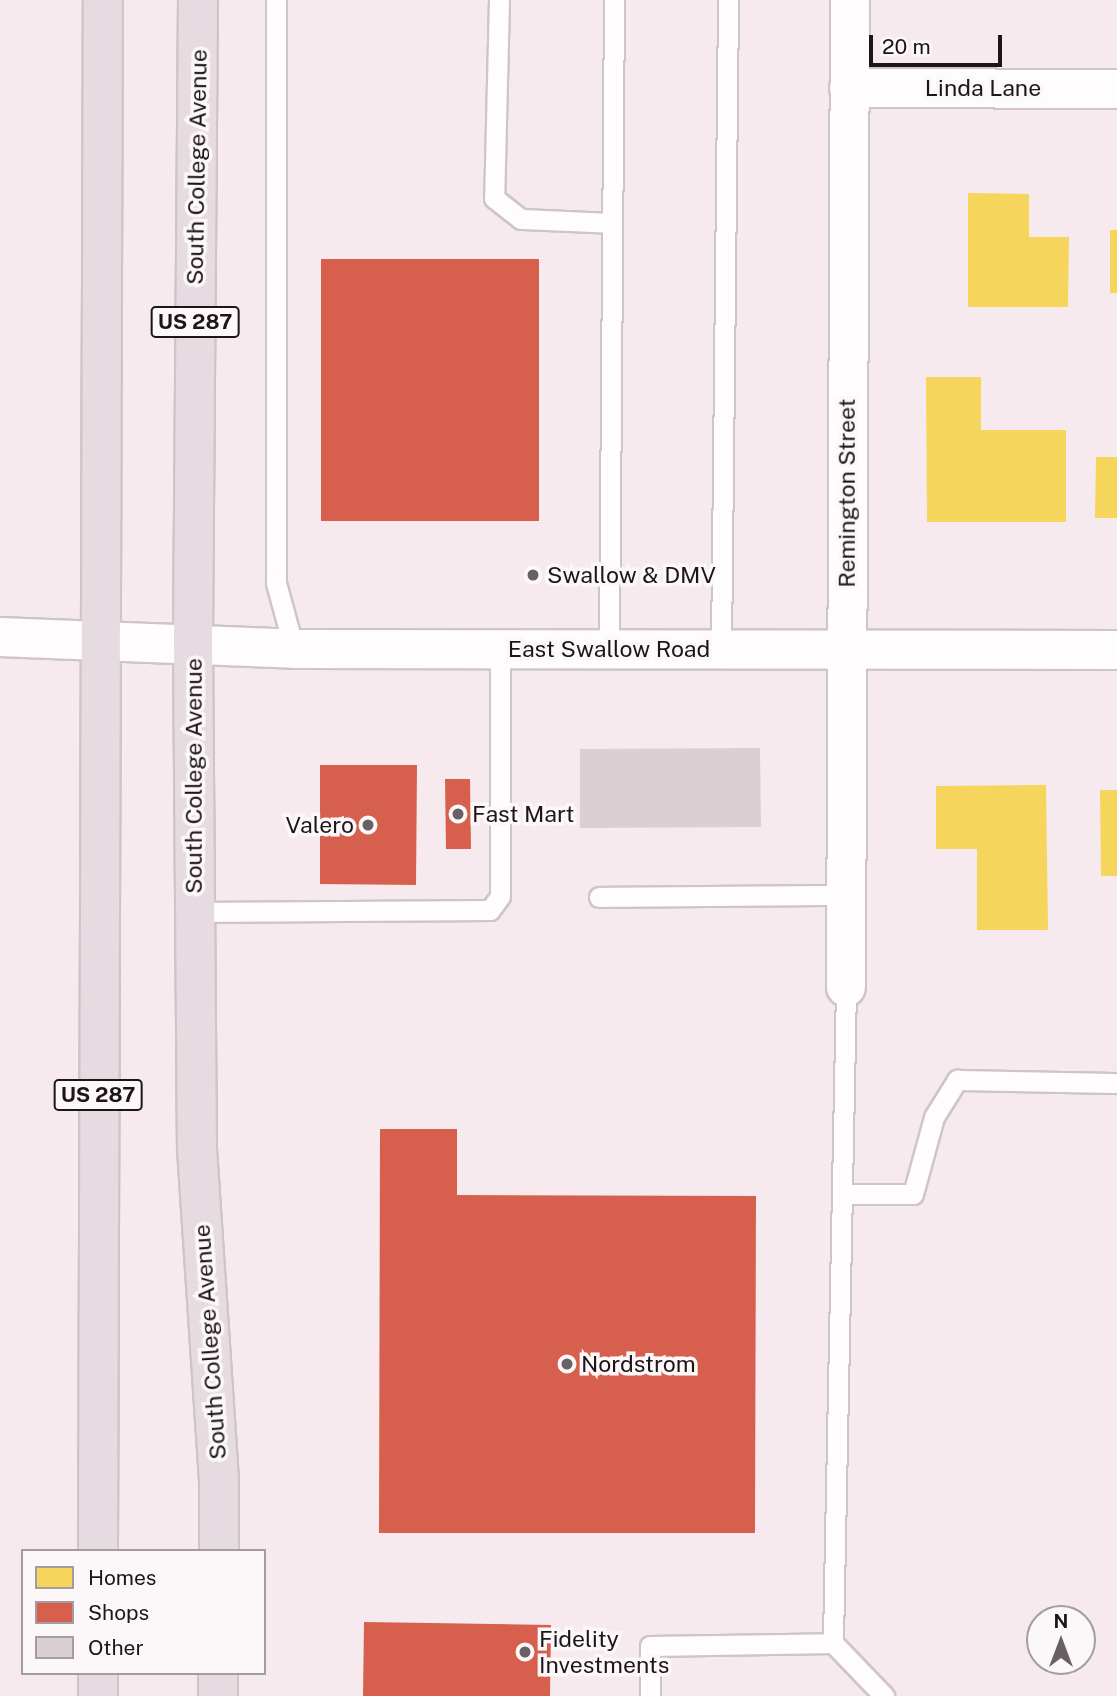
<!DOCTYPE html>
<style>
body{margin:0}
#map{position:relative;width:1117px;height:1696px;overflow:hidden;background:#f6eaee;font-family:"Public Sans",sans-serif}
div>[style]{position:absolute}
.homes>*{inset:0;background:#f6d55c}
.shops>*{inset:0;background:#d6604d}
.building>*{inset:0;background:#dad0d4}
.roads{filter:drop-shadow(2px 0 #cfc5c9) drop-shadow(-2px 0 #cfc5c9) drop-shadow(0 2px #cfc5c9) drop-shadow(0 -2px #cfc5c9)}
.service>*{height:19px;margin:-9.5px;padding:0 9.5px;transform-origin:9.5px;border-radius:9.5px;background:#fefcfc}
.minor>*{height:38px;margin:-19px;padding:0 19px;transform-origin:19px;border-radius:19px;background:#fefcfc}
.trunk>*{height:38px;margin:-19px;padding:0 19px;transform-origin:19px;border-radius:19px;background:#e6dbe0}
.dots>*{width:19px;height:19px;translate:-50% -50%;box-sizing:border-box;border:4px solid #fcf7f9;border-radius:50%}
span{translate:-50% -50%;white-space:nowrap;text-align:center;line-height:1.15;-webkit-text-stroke:7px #fcf7f9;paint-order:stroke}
.shield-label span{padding:2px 5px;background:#fcf7f9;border:2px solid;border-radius:5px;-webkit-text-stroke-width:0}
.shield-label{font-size:21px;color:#1d1518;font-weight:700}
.street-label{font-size:23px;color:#1d1518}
.poi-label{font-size:23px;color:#1d1518}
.left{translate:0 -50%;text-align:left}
.right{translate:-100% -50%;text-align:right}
.legend{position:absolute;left:21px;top:1549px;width:245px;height:126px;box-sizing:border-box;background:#fcf7f9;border:2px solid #a39d9f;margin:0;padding:9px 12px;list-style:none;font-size:21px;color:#1d1518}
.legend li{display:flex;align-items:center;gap:14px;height:35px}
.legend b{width:35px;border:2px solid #a39d9f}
.north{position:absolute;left:1026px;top:1605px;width:70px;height:70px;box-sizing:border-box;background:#fcf7f9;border:2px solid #a39d9f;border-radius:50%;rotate:0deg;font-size:19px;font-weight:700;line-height:28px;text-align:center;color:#1d1518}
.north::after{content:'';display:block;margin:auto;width:24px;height:32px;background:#696063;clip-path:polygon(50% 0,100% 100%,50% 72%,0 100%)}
.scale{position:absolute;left:869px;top:35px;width:133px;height:32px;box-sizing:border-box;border:4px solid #1d1518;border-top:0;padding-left:9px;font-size:21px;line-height:24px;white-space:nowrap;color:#1d1518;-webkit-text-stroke:5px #fcf7f9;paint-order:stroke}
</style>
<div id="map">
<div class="homes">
<div style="clip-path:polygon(968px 193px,1029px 194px,1029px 237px,1069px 237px,1068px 307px,968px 307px)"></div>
<div style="clip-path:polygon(1110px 230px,1117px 230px,1117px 293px,1110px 293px)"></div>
<div style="clip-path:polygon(926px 377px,981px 377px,981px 430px,1066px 430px,1066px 522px,927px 522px)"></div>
<div style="clip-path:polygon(1096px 457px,1117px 457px,1117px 518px,1095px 518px)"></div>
<div style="clip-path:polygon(1046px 785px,1048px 930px,977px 930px,977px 849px,936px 849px,936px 786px)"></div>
<div style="clip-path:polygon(1100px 790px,1117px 790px,1117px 876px,1101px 876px)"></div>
</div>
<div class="shops">
<div style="clip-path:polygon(321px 259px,539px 259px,539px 521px,321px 521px)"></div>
<div style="clip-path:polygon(320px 765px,417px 765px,416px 885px,320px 884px)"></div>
<div style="clip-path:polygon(445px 779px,470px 779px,471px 849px,446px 849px)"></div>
<div style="clip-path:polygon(380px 1129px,457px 1129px,457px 1195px,756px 1196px,755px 1533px,379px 1533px)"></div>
<div style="clip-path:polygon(364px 1622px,551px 1625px,550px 1696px,363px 1696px)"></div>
</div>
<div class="building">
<div style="clip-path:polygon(760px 748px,761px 827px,580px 828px,580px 749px)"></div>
</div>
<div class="roads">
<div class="service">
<div style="left:276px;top:0;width:583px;rotate:90deg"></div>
<div style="left:276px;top:583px;width:68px;rotate:74.7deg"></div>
<div style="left:499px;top:0;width:198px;rotate:91.4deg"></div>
<div style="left:494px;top:198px;width:34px;rotate:38deg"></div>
<div style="left:521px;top:219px;width:91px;rotate:2.5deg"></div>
<div style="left:609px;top:648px;width:648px;rotate:-89.56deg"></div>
<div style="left:721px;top:649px;width:649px;rotate:-89.38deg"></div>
<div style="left:599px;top:897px;width:246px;rotate:-0.5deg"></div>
<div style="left:195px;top:912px;width:295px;rotate:-0.4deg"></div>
<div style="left:490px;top:910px;width:17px;rotate:-54deg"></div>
<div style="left:500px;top:896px;width:246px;rotate:-90deg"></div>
<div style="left:846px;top:987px;width:656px;rotate:91.14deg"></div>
<div style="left:833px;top:1643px;width:74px;rotate:46.1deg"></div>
<div style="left:842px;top:1194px;width:71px"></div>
<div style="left:913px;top:1194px;width:80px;rotate:-74.7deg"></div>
<div style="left:934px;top:1117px;width:44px;rotate:-58.1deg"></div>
<div style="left:957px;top:1080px;width:160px;rotate:1.1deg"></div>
<div style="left:650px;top:1696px;width:50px;rotate:-90deg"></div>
<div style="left:650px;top:1646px;width:183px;rotate:-0.9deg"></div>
</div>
<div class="minor">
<div style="left:849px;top:88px;width:268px;rotate:0.2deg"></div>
<div style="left:0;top:637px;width:294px;rotate:2.3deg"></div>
<div style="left:294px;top:649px;width:823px;rotate:0.07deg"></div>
<div style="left:846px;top:987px;width:987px;rotate:-89.77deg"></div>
</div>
<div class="trunk">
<div style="left:198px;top:0;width:643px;rotate:90.45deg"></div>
<div style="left:193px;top:643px;width:506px;rotate:89.55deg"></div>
<div style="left:197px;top:1149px;width:333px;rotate:86.2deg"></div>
<div style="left:219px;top:1481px;width:70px;rotate:90deg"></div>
<div style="left:98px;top:1551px;width:1551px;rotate:-89.82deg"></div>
<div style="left:98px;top:1673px;width:23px;rotate:90deg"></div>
<div style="left:218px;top:1696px;width:23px;rotate:-90deg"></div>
</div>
</div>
<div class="dots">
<div style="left:533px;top:575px;background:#696063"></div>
<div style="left:458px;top:814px;background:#696063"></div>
<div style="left:368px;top:825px;background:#696063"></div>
<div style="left:567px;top:1364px;background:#696063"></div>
<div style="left:525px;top:1652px;background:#696063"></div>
</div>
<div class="shield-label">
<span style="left:195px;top:322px">US 287</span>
<span style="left:98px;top:1095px">US 287</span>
</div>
<div class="street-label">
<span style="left:983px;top:88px">Linda Lane</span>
<span style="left:197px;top:167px;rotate:-89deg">South College Avenue</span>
<span style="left:847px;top:493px;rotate:-90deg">Remington Street</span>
<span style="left:609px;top:649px">East Swallow Road</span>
<span style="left:194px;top:776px;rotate:-90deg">South College Avenue</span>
<span style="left:210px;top:1342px;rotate:-94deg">South College Avenue</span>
</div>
<div class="poi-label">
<span class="left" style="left:547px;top:575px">Swallow &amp; DMV</span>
<span class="left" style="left:472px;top:814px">Fast Mart</span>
<span class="right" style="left:354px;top:825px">Valero</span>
<span class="left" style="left:581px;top:1364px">Nordstrom</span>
<span class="left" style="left:539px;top:1652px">Fidelity<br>Investments</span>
</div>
<ul class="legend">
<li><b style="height:19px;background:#f6d55c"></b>Homes</li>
<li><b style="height:19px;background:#d6604d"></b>Shops</li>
<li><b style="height:19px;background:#dad0d4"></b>Other</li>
</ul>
<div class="north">N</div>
<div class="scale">20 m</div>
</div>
